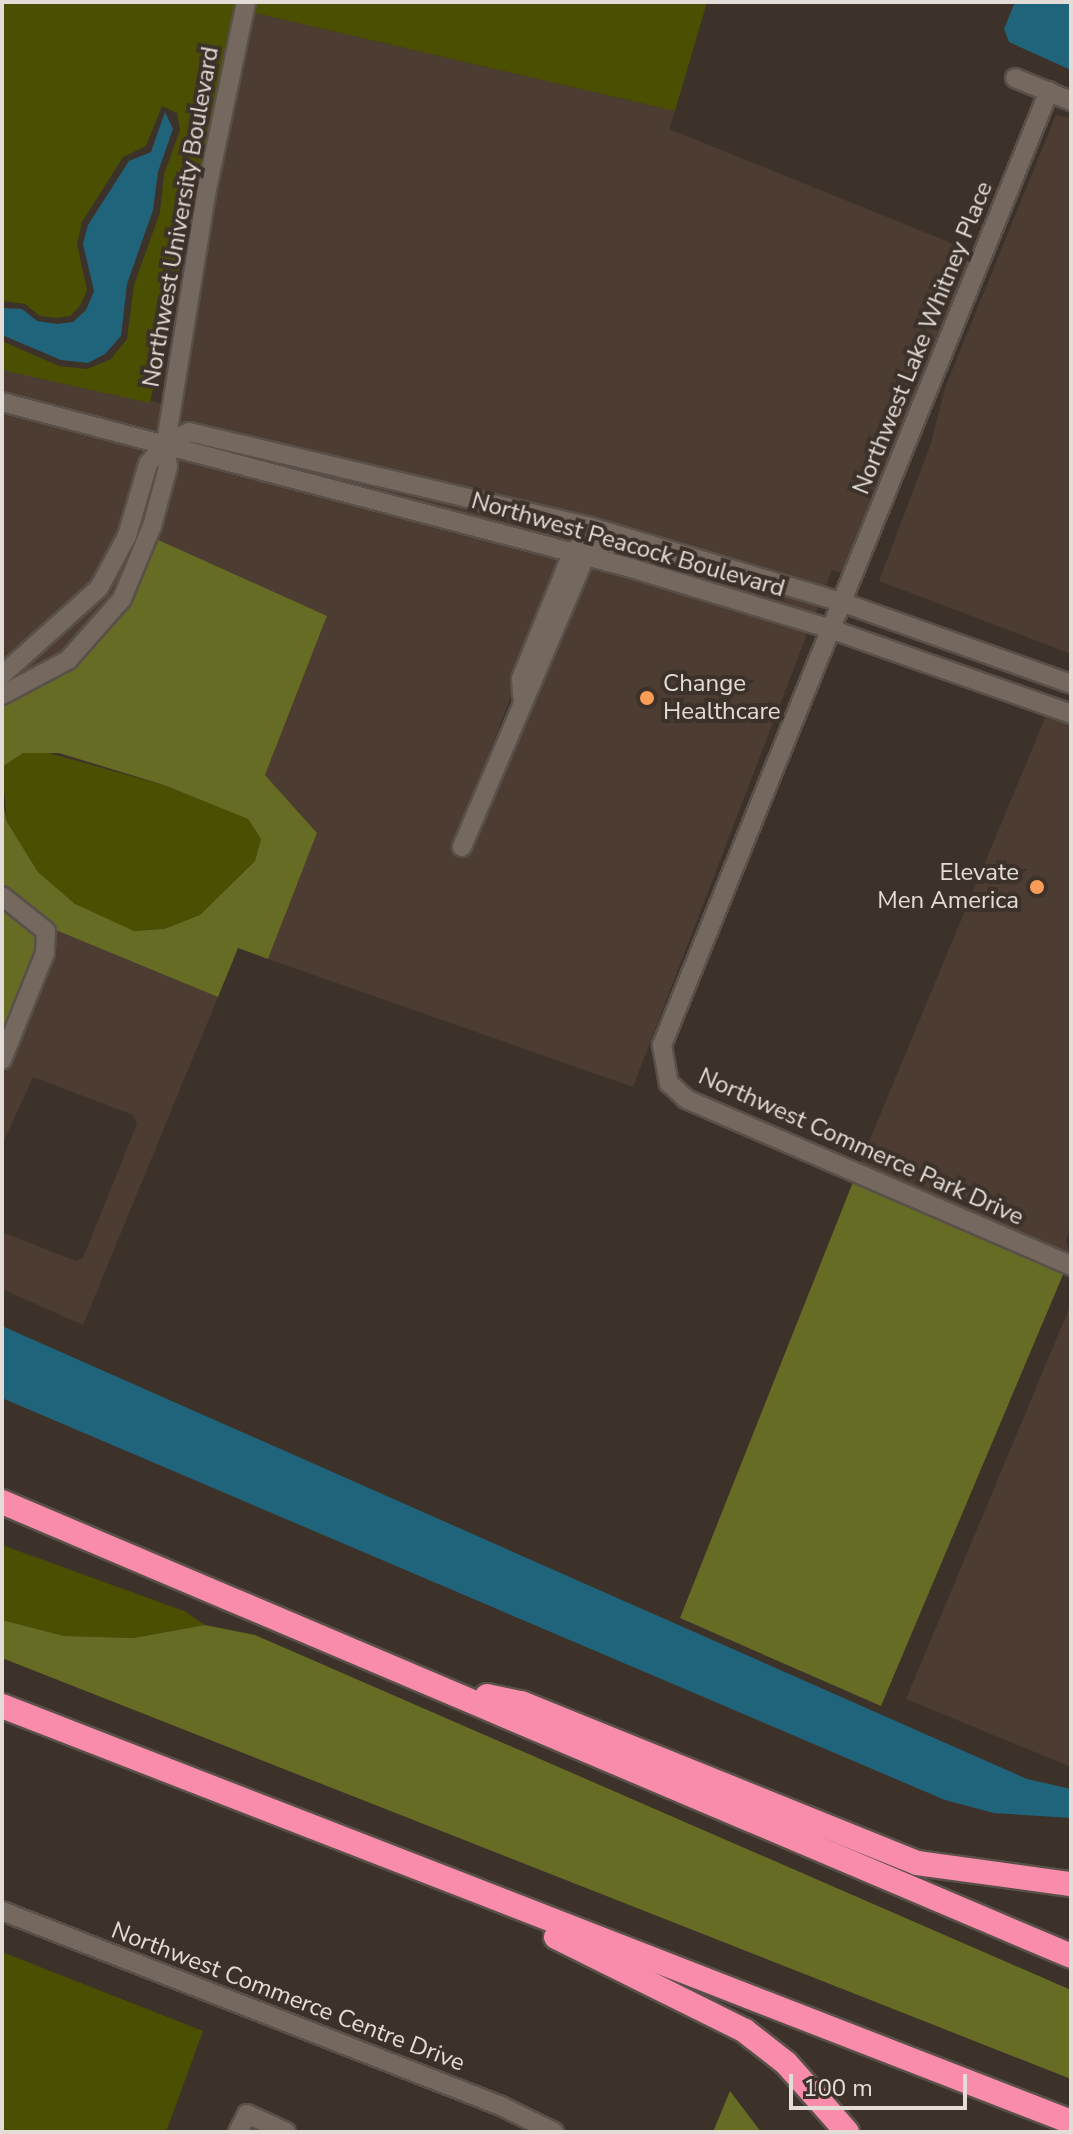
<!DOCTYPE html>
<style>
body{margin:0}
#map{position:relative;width:1073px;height:2134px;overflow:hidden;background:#3d322a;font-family:"Nunito Sans",sans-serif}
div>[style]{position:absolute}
.built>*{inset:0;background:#4c3c31}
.green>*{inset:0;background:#4a4f01}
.forest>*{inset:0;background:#666c23}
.water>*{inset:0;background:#1f647b}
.roads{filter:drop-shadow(2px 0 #595049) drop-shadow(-2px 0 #595049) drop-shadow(0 2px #595049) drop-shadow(0 -2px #595049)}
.minor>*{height:18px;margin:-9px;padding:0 9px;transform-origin:9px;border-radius:9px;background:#75685f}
.highway>*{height:24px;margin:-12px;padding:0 12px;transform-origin:12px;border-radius:12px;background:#f98caa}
.dots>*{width:22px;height:22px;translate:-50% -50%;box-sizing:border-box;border:4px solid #3d322a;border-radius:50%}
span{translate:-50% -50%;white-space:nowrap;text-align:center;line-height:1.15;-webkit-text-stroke:8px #3d322a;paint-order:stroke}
.street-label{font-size:24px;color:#e3dcd7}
.poi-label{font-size:24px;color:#e3dcd7}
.left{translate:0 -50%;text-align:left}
.right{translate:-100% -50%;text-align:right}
.frame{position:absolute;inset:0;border:4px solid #e3dcd7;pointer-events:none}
.scale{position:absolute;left:789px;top:2074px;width:178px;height:36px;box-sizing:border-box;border:4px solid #e3dcd7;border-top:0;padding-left:10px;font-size:24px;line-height:28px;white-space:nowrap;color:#e3dcd7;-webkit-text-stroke:6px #3d322a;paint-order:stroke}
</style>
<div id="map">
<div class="built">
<div style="clip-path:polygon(251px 12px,675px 111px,669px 129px,976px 253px,845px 574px,832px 570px,824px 591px,443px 483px,191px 426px,175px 431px,212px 196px)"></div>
<div style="clip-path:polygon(1056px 115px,1071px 118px,1071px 654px,879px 581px,931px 443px,945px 388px)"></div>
<div style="clip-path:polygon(2px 370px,165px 404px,161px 434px,2px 396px)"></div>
<div style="clip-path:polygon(2px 408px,154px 445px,121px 534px,93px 584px,2px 666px)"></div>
<div style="clip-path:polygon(191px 438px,595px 535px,572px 544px,180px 443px)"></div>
<div style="clip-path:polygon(174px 453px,564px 555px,453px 850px,465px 855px,590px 563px,809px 629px,633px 1087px,268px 959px,317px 833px,265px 775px,327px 617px,154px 538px)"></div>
<div style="clip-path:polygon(160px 459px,145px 523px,116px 595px,63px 655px,2px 687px,105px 591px)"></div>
<div style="clip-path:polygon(589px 548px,619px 551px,685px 571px,712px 570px,820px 602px,814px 617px)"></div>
<div style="clip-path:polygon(1048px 711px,1071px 720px,1071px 1224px,1066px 1240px,1071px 1259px,858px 1168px)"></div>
<div style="clip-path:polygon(54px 928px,218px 997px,83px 1325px,2px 1289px,2px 1232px,76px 1261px,83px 1258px,137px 1124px,133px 1115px,33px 1077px,2px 1145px,2px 1079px,52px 956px)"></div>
<div style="clip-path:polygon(1071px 1304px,1071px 1767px,906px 1699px)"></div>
</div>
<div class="green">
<div style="clip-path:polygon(2px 2px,239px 2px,150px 403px,2px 370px,2px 341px,59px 366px,87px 369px,111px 359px,127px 339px,134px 285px,160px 212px,164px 174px,180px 130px,177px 113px,162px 106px,146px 146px,123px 157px,82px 222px,77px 244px,87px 290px,80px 306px,70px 316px,56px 318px,40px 316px,25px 304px,2px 301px)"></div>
<div style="clip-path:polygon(253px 2px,707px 2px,675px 111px,251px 12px)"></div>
<div style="clip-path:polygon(38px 750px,164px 785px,248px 819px,261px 839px,255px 861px,200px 915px,164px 929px,134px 931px,108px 923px,75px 904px,38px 872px,7px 822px,2px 767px,23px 753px)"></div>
<div style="clip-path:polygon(2px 1545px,184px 1611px,205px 1625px,133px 1638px,64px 1636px,2px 1620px)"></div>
<div style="clip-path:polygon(2px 1952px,203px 2031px,166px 2132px,2px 2132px)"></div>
</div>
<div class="forest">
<div style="clip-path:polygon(154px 538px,327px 616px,265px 775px,317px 833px,268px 959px,238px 948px,218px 997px,51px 928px,2px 888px,2px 798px,7px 822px,38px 872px,75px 904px,134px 931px,164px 929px,200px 915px,255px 861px,261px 839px,248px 819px,164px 785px,59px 753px,23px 753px,2px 767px,2px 702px,73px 664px)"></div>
<div style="clip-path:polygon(2px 903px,39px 933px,38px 952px,2px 1038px)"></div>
<div style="clip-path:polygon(853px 1182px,1065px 1270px,881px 1706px,680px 1618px)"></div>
<div style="clip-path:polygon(2px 1620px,64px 1636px,133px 1638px,205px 1625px,255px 1635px,1071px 1990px,1071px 2079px,2px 1658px)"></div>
<div style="clip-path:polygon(730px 2091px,761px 2132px,713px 2132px)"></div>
</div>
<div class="water">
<div style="clip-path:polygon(1015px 2px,1071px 2px,1071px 70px,1009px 42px,1004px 29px)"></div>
<div style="clip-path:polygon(165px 112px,173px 129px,158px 172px,153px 210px,127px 284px,121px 336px,105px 354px,88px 363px,61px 360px,2px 335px,2px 308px,22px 309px,37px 321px,57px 324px,73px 322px,86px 310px,94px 291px,83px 244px,88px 225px,129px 161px,151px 152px)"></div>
<div style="clip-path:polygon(2px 1326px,1027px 1779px,1071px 1789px,1071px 1818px,994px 1813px,945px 1800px,2px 1398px)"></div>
</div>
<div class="roads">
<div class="minor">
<div style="left:1015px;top:78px;width:61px;rotate:22.3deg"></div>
<div style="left:1049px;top:91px;width:1030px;rotate:112.08deg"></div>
<div style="left:662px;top:1045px;width:39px;rotate:80deg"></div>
<div style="left:669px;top:1083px;width:23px;rotate:43deg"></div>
<div style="left:686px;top:1099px;width:420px;rotate:23.4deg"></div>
<div style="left:2px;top:402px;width:651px;rotate:14.78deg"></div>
<div style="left:631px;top:568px;width:208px;rotate:17deg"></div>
<div style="left:830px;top:629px;width:256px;rotate:19.4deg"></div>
<div style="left:2px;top:675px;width:130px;rotate:-41.9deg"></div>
<div style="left:99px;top:588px;width:59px;rotate:-61.7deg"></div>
<div style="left:127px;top:536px;width:75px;rotate:-73.7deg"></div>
<div style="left:148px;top:464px;width:28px;rotate:-51deg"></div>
<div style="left:166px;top:442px;width:25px;rotate:-23deg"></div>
<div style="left:189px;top:432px;width:413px;rotate:13.3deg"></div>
<div style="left:591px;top:527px;width:261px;rotate:16.7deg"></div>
<div style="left:841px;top:602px;width:244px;rotate:19.6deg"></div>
<div style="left:2px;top:695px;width:75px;rotate:-27.9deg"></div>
<div style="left:68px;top:660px;width:81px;rotate:-48.5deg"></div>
<div style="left:122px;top:599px;width:79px;rotate:-67.7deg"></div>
<div style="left:152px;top:526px;width:61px;rotate:-74.8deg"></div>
<div style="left:168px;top:467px;width:25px;rotate:-95deg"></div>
<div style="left:166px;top:442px;width:251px;rotate:-80.8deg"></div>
<div style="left:206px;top:194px;width:196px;rotate:-78.2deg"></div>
<div style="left:522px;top:696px;width:17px;rotate:-93deg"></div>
<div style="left:521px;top:679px;width:138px;rotate:-67.9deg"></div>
<div style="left:573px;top:551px;width:16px;rotate:-35deg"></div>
<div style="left:586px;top:542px;width:30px;rotate:4deg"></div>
<div style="left:462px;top:847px;width:317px;rotate:-67deg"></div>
<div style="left:2px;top:896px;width:56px;rotate:38.5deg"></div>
<div style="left:46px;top:931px;width:22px;rotate:93deg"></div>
<div style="left:45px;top:953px;width:115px;rotate:111.9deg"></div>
<div style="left:2px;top:1911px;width:536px;rotate:21.34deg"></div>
<div style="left:501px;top:2106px;width:59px;rotate:26.1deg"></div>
<div style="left:238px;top:2132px;width:20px;rotate:-63deg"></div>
<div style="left:247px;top:2114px;width:43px;rotate:24.8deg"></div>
</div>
<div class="highway">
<div style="left:2px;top:1502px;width:1161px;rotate:23.01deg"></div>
<div style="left:487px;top:1696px;width:35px;rotate:12deg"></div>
<div style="left:521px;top:1703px;width:427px;rotate:22deg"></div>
<div style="left:917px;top:1863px;width:155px;rotate:7.8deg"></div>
<div style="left:2px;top:1706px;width:1147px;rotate:21.26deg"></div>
<div style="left:556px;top:1937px;width:211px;rotate:26.4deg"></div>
<div style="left:745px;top:2031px;width:52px;rotate:38deg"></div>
<div style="left:786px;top:2063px;width:92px;rotate:48.5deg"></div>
</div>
</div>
<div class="dots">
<div style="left:647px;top:698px;background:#fd9c56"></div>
<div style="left:1037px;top:887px;background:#fd9c56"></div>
</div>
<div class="street-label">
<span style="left:181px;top:217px;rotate:-80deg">Northwest University Boulevard</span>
<span style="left:923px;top:338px;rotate:-68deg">Northwest Lake Whitney Place</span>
<span style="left:628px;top:545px;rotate:16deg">Northwest Peacock Boulevard</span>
<span style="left:861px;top:1147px;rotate:24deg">Northwest Commerce Park Drive</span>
<span style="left:288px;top:1997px;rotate:21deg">Northwest Commerce Centre Drive</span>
</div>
<div class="poi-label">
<span class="left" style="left:663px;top:698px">Change<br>Healthcare</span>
<span class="right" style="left:1019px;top:887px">Elevate<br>Men America</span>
</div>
<div class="frame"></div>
<div class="scale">100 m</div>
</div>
